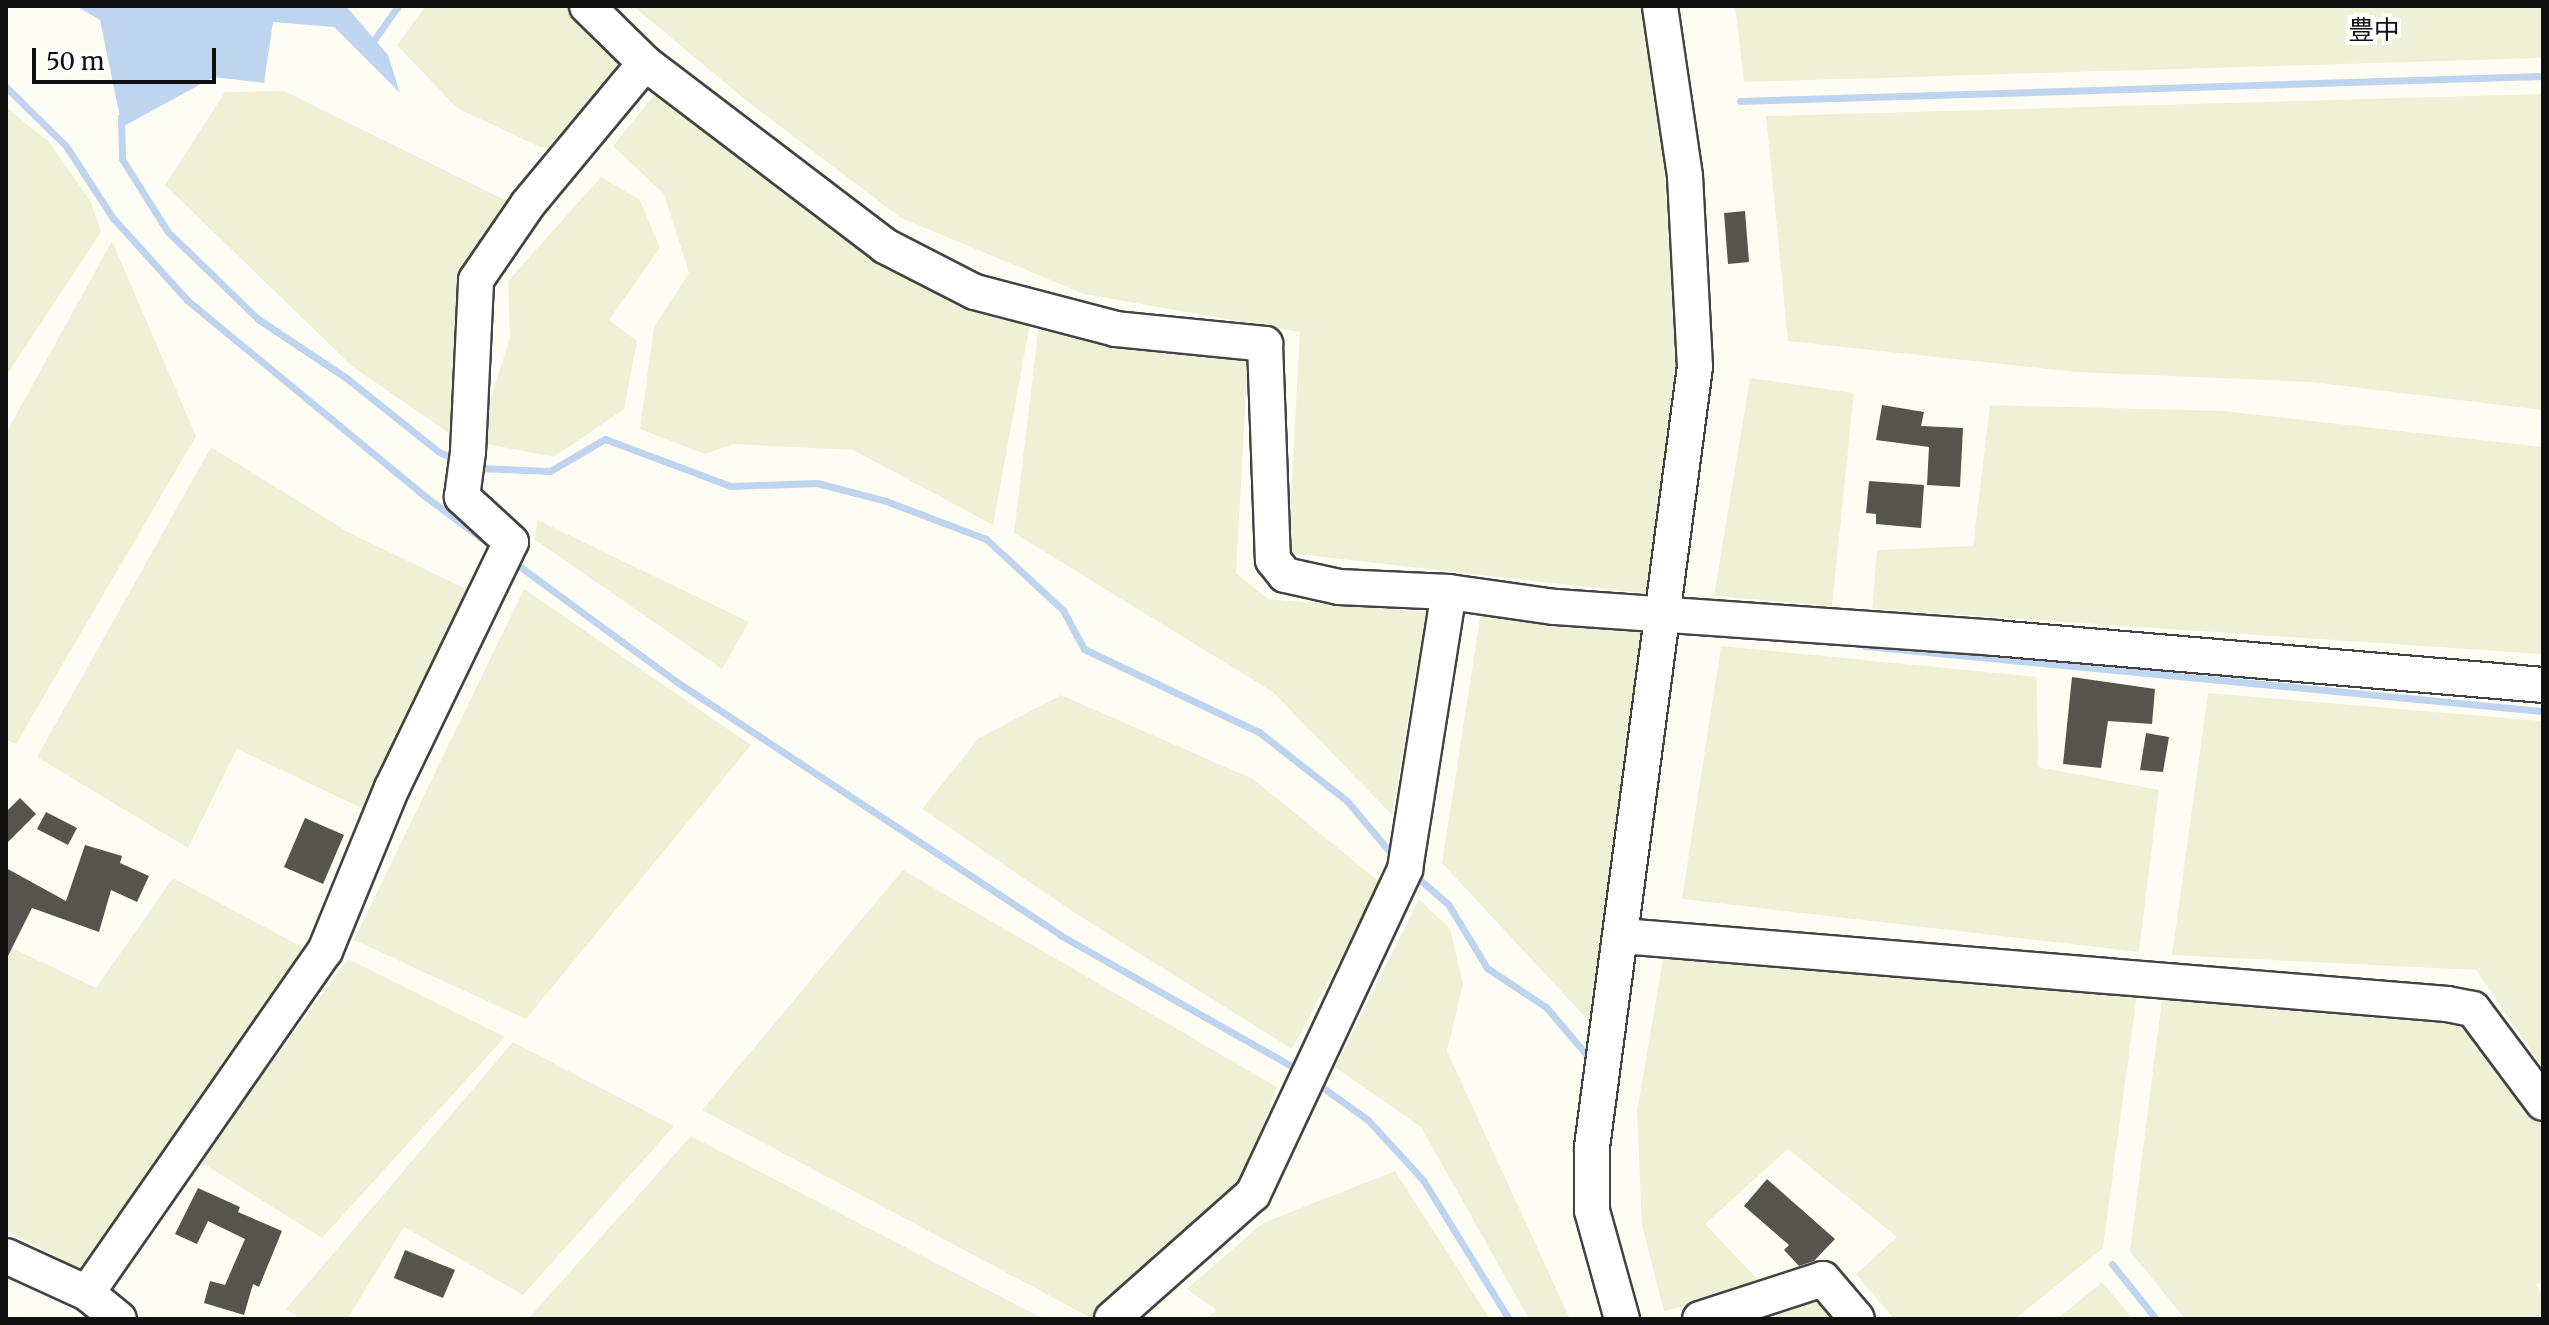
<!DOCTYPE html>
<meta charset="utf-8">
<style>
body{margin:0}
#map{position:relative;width:2549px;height:1325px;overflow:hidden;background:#fefdf4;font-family:Merriweather,"Noto Sans JP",serif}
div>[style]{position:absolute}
.farmland>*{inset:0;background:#eff1d6}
.water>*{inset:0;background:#bfd5ef}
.stream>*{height:7px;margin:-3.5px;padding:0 3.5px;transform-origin:3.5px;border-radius:3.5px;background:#bfd5ef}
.building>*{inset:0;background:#57534e}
.roads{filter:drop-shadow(2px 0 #434343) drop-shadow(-2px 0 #434343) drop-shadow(0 2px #434343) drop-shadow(0 -2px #434343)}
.minor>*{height:34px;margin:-17px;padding:0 17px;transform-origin:17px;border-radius:17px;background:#fff}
span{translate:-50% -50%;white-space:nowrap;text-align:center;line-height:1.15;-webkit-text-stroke:8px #fff;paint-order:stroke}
.quarter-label{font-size:26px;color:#101010}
.frame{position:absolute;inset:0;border:8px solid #101010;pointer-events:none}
.scale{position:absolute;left:32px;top:48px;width:184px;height:36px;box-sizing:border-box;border:4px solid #101010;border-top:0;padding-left:10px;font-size:24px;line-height:28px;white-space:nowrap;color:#101010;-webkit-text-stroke:6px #fff;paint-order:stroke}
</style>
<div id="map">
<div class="farmland">
<div style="clip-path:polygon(426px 6px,569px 6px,632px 63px,564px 146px,540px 147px,457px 108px,397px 45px)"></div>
<div style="clip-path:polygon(633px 6px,1647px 6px,1656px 59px,1679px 374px,1651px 594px,1288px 553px,1300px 332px,1084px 294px,901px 218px,748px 102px)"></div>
<div style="clip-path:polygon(1735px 6px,2543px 6px,2543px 58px,1744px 82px)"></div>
<div style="clip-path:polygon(659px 89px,1030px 324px,993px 525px,853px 450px,733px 444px,705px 454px,640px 429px,654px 327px,689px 273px,664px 194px,613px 146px)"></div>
<div style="clip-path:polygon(284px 91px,513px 204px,465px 271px,459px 440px,353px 367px,165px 185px,225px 92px)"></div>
<div style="clip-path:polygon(2543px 94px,2543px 410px,2311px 382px,2075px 372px,1788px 341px,1766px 116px)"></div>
<div style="clip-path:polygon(6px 107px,49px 142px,91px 202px,101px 232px,6px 376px)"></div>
<div style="clip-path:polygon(601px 177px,640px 200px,660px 248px,609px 320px,637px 341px,624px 409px,554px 457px,477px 442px,510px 338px,508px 281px)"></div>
<div style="clip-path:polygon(112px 241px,196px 436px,16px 744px,6px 739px,6px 433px)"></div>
<div style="clip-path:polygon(1039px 324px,1248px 355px,1236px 573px,1268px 599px,1426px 612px,1392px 815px,1273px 692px,1014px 533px)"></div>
<div style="clip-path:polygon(1750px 378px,1854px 393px,1832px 606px,1714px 596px)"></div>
<div style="clip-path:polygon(1990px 405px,2224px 411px,2543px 447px,2543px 654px,1872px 609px,1877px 550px,1973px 546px)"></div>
<div style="clip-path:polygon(211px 447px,348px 532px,472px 592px,372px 813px,237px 749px,188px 848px,37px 757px)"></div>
<div style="clip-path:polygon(538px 520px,749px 622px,722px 669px,534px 539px)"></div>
<div style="clip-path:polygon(524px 589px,751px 745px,526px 1019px,354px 940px)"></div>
<div style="clip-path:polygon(1481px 612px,1654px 626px,1599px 1032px,1442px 863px)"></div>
<div style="clip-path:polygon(1721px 646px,2037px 677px,2038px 767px,2159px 790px,2139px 952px,1682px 899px)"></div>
<div style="clip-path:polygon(2208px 693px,2543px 721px,2543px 1068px,2476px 970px,2172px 955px)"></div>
<div style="clip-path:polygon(1061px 695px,1253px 779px,1381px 883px,1292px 1049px,1075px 913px,922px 809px,979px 738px)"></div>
<div style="clip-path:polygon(903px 870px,1277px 1087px,1239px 1194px,1093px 1319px,702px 1110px)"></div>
<div style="clip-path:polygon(173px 878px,315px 954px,88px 1274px,6px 1230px,6px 945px,96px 988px)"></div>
<div style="clip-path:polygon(1419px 899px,1450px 929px,1463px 984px,1447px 1051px,1570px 1319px,1529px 1319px,1421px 1127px,1335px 1067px)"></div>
<div style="clip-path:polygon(1665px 948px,2138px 987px,2103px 1248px,2015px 1319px,1894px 1319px,1856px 1274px,1897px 1237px,1788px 1149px,1705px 1224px,1763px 1285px,1664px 1311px,1642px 1226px,1637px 1111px)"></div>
<div style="clip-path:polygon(348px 959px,505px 1037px,322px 1238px,199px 1161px)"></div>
<div style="clip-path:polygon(2163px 992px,2467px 1023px,2543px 1126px,2543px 1281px,2536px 1285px,2543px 1295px,2543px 1319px,2185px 1319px,2130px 1251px)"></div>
<div style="clip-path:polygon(513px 1042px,674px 1126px,523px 1295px,404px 1227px,347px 1319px,300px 1319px,286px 1309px)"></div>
<div style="clip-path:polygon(691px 1136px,1044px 1319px,528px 1319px)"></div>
<div style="clip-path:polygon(1395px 1171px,1490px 1319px,1206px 1319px,1216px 1310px,1187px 1289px,1263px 1223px)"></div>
<div style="clip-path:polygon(2102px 1282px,2133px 1319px,2057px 1319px)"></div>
<div style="clip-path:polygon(1817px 1300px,1836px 1319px,1759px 1319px)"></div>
</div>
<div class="water">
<div style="clip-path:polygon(76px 6px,346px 6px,388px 55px,400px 93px,334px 27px,273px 22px,264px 83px,214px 77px,122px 127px,100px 20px)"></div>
</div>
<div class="stream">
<div style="left:369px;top:47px;width:50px;rotate:-54.7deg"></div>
<div style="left:6px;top:87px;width:84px;rotate:44.5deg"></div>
<div style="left:66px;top:146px;width:86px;rotate:56.9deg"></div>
<div style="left:113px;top:218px;width:110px;rotate:47.9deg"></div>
<div style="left:187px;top:300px;width:310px;rotate:39.5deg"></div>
<div style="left:426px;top:497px;width:77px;rotate:36.6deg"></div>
<div style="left:1740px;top:101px;width:803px;rotate:-1.78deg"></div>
<div style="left:121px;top:117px;width:42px;rotate:88.6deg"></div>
<div style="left:122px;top:159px;width:86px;rotate:57.8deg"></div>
<div style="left:168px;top:232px;width:125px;rotate:44deg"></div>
<div style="left:258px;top:319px;width:105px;rotate:33.7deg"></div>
<div style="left:345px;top:377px;width:120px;rotate:38.6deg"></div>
<div style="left:439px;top:452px;width:21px;rotate:23deg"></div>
<div style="left:477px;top:468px;width:73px;rotate:2.4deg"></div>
<div style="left:550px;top:471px;width:64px;rotate:-30.2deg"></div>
<div style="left:605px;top:439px;width:134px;rotate:20.5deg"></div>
<div style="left:731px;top:486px;width:86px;rotate:-2deg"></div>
<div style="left:817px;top:483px;width:71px;rotate:14.6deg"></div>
<div style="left:886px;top:501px;width:107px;rotate:20.8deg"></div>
<div style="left:986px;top:539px;width:105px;rotate:42.7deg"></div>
<div style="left:1063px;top:610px;width:44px;rotate:61.7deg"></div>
<div style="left:1084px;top:649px;width:194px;rotate:25.4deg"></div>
<div style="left:1259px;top:732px;width:112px;rotate:38.1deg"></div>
<div style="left:1347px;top:801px;width:75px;rotate:49.9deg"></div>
<div style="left:511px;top:560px;width:206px;rotate:36.3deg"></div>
<div style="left:677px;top:682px;width:459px;rotate:33.4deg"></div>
<div style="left:1060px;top:935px;width:274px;rotate:29.5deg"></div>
<div style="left:1865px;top:646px;width:681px;rotate:5.48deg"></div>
<div style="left:1413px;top:874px;width:46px;rotate:40.6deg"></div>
<div style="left:1448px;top:904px;width:75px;rotate:58.6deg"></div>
<div style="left:1487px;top:968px;width:71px;rotate:33.5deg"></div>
<div style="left:1546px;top:1007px;width:62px;rotate:49.6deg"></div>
<div style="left:1315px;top:1082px;width:65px;rotate:35.6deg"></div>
<div style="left:1368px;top:1120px;width:81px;rotate:47.5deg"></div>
<div style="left:1423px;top:1180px;width:163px;rotate:58.3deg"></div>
<div style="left:2112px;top:1264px;width:70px;rotate:51.3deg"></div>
</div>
<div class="building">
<div style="clip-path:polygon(1745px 211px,1749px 262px,1728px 264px,1724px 213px)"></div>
<div style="clip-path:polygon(1882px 405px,1924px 412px,1921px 426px,1963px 428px,1960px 487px,1927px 485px,1929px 447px,1876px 440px)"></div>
<div style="clip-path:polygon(1869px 481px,1924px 485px,1921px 528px,1876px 524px,1876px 514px,1866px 513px)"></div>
<div style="clip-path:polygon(2072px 677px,2155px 689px,2152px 724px,2108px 721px,2101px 768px,2063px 764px)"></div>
<div style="clip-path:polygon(2146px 733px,2169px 737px,2163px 772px,2140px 770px)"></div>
<div style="clip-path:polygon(20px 798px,36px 814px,6px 844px,6px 812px)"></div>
<div style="clip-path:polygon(46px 812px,77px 828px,68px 845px,37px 829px)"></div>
<div style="clip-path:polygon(305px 818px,344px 835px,323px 884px,284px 867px)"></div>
<div style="clip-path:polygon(85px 845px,122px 856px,120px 863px,149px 876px,137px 902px,111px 890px,99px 932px,32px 908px,6px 960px,6px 868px,66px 901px)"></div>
<div style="clip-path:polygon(1767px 1179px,1835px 1239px,1814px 1261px,1799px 1266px,1784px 1250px,1789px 1245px,1744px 1206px)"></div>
<div style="clip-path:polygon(198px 1188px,240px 1207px,238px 1212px,282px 1231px,259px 1287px,253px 1284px,244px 1315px,204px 1303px,210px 1281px,225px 1285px,245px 1239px,208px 1221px,197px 1244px,175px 1234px)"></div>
<div style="clip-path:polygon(405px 1250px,455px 1270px,443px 1298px,394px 1278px)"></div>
</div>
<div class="roads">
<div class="minor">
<div style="left:587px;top:6px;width:81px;rotate:44.5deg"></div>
<div style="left:645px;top:63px;width:302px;rotate:37.3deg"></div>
<div style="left:885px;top:246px;width:101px;rotate:27.1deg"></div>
<div style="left:975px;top:292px;width:146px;rotate:14.7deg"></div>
<div style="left:1116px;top:329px;width:150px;rotate:5.7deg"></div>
<div style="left:1265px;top:344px;width:216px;rotate:87.9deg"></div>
<div style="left:1273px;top:560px;width:19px;rotate:51deg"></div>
<div style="left:1285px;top:575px;width:55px;rotate:12.5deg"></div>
<div style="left:1339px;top:587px;width:110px;rotate:2.6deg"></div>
<div style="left:1449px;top:592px;width:107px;rotate:8.1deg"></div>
<div style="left:1555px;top:607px;width:441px;rotate:4deg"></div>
<div style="left:1995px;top:638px;width:550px;rotate:4.9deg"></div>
<div style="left:1622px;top:936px;width:828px;rotate:4.71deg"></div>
<div style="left:2447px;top:1004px;width:26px;rotate:11deg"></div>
<div style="left:2473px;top:1009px;width:117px;rotate:53.3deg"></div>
<div style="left:6px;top:1256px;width:89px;rotate:24.6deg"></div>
<div style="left:87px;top:1293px;width:41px;rotate:39.1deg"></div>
<div style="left:87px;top:1293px;width:417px;rotate:-55.2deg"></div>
<div style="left:325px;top:951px;width:176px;rotate:-67.7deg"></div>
<div style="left:392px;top:788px;width:273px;rotate:-64.2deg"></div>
<div style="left:511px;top:542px;width:67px;rotate:-137.4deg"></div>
<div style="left:462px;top:497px;width:45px;rotate:-82.4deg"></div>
<div style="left:468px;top:452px;width:172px;rotate:-87.3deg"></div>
<div style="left:476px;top:280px;width:92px;rotate:-55.6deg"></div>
<div style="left:528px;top:204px;width:183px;rotate:-50.3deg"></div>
<div style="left:1112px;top:1319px;width:188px;rotate:-41.6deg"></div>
<div style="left:1253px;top:1194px;width:359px;rotate:-64.9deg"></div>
<div style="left:1405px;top:869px;width:280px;rotate:-81deg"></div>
<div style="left:1622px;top:1319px;width:112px;rotate:-105.5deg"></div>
<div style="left:1592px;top:1211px;width:64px;rotate:-90deg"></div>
<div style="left:1592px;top:1147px;width:787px;rotate:-82.48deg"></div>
<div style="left:1695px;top:367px;width:191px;rotate:-93deg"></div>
<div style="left:1685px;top:176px;width:172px;rotate:-98.4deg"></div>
<div style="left:1700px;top:1319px;width:129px;rotate:-18deg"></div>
<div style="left:1823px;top:1279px;width:52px;rotate:49.6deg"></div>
</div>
</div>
<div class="quarter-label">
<span style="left:2374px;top:30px">豊中</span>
</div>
<div class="frame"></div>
<div class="scale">50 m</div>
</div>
